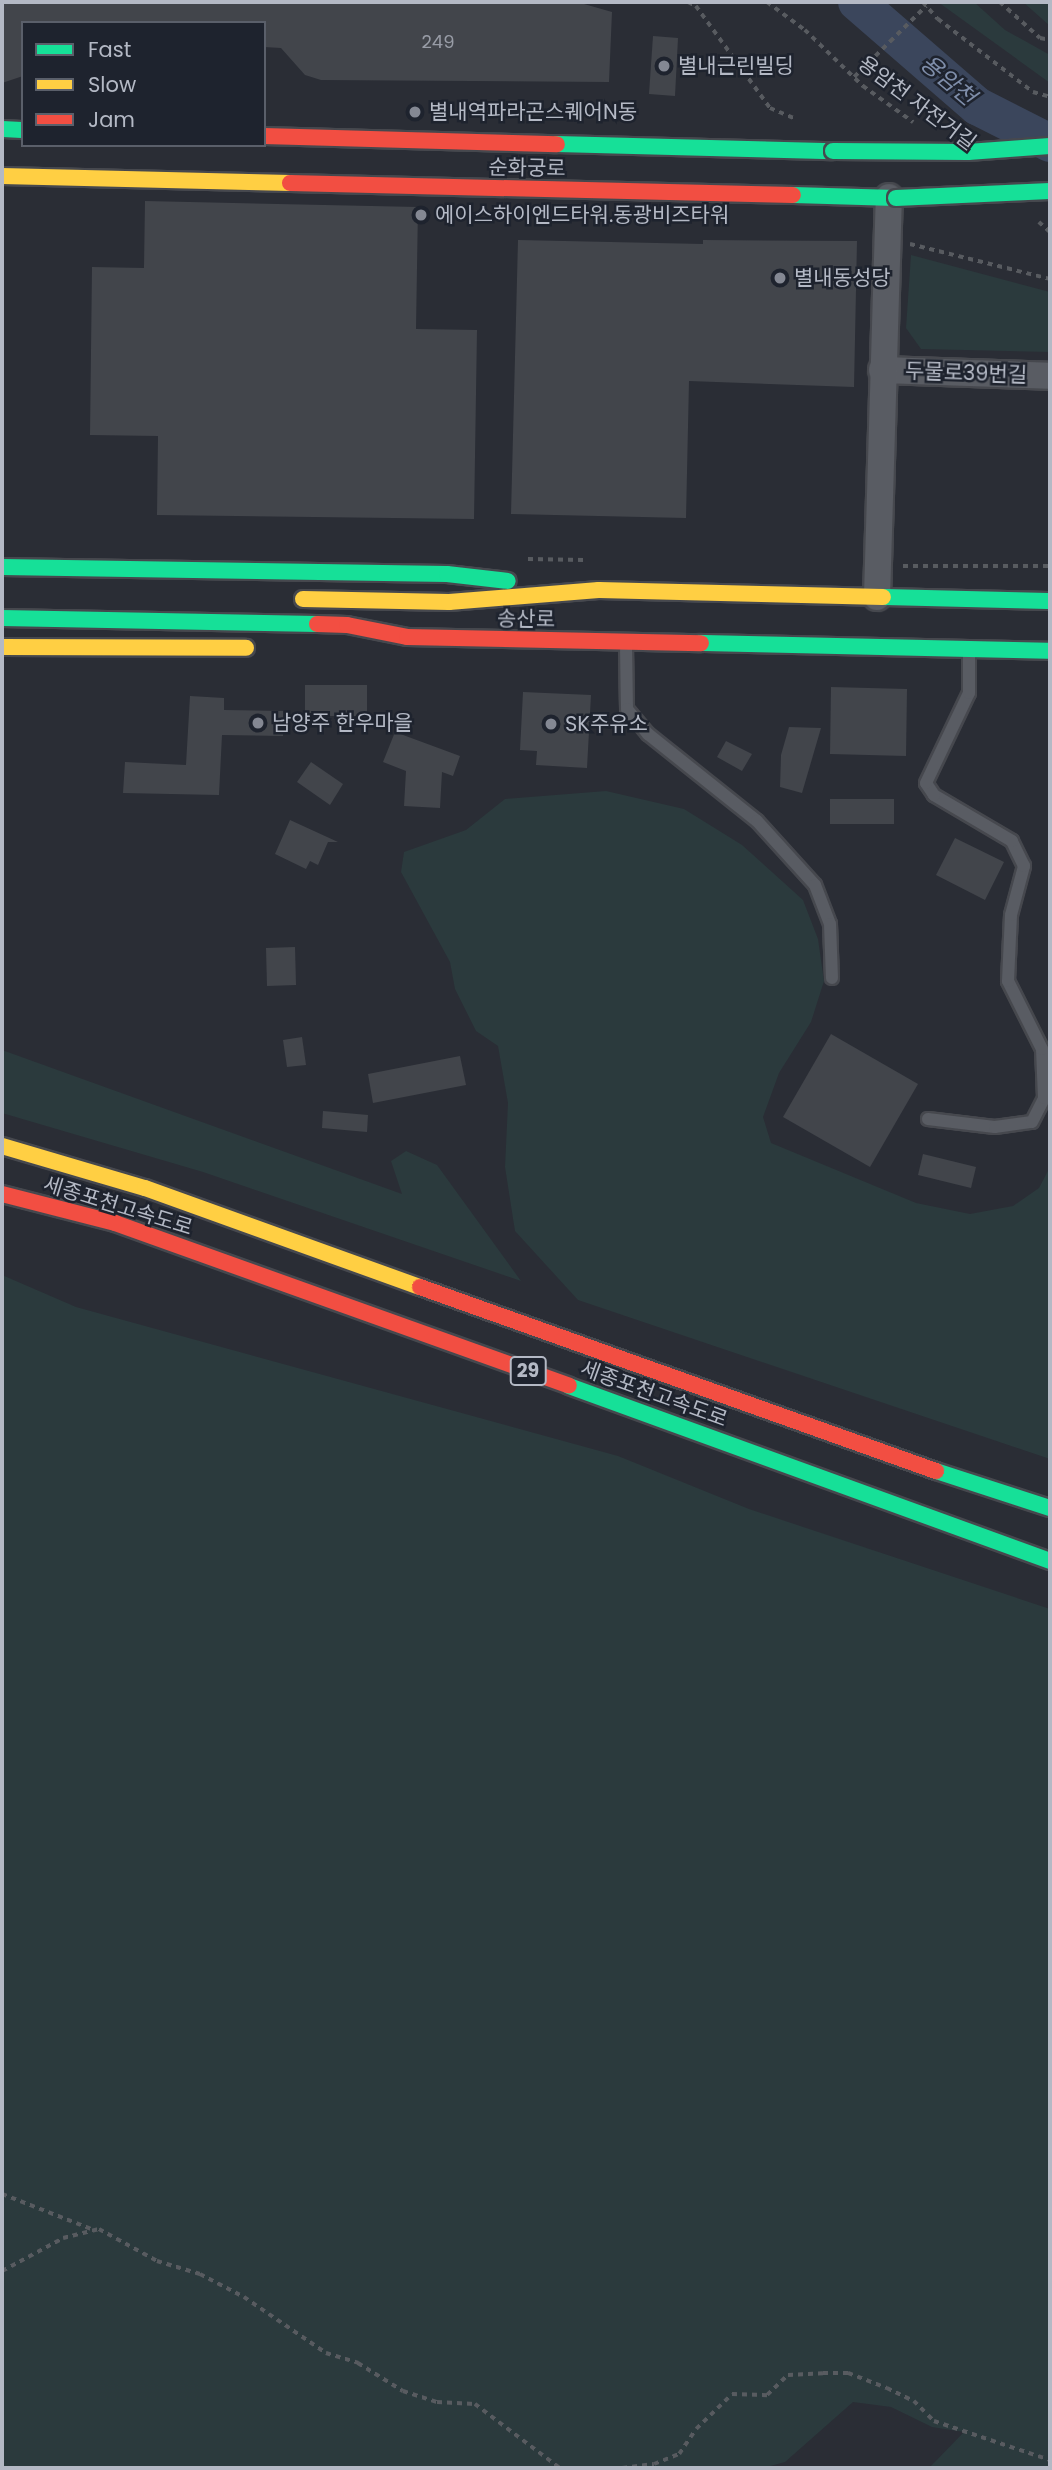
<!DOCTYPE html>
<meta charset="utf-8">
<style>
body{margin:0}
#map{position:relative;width:1052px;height:2470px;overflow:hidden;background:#2a2d35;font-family:Poppins,"Noto Sans KR",sans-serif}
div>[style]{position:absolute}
.green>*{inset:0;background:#2b3a3d}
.river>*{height:38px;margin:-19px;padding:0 19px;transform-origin:19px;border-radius:19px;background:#3b465c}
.building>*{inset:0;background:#42454b}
.path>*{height:3.5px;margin-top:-1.75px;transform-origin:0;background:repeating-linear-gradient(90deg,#585b60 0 5px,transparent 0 10px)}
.roads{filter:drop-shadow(2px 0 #46484e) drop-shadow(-2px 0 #46484e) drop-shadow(0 2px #46484e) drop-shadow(0 -2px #46484e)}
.lane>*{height:12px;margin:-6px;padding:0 6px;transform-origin:6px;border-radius:6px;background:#595c63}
.street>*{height:26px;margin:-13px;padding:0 13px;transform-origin:13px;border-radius:13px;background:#595c63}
.fast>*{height:16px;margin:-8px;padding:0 8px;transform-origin:8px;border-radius:8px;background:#16e098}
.slow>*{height:16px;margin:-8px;padding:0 8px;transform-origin:8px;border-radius:8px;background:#ffcf43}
.jam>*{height:16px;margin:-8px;padding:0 8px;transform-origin:8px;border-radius:8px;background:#f24e42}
.bridges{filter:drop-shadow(2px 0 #46484e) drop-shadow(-2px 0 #46484e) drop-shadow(0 2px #46484e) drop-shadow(0 -2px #46484e)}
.fast-bridge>*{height:16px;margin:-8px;padding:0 8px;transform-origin:8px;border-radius:8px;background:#16e098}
.dots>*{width:19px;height:19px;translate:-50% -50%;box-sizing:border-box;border:4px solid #1e232e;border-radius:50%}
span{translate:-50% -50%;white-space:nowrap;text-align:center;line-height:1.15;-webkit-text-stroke:5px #1e232e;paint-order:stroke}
.number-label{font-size:18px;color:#989ca6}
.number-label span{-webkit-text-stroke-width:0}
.shield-label span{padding:2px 5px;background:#1e232e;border:2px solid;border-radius:5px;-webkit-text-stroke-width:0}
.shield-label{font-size:19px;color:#b4b9c5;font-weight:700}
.poi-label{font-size:21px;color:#b4b9c5}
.left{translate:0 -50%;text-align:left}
.street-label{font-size:21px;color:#b4b9c5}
.water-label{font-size:23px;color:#7f8eaa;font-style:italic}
.frame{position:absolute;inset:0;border:4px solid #b4b9c5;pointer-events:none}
.legend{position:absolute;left:21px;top:21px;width:245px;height:126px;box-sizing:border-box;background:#1e232e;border:2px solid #5a5f6a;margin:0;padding:9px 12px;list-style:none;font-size:21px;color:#b4b9c5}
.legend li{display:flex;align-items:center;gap:14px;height:35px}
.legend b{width:35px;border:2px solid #5a5f6a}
</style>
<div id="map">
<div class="green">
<div style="clip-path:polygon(938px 2px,974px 2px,1005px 30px,1050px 55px,1050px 83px)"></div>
<div style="clip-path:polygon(1023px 2px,1050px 2px,1050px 26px)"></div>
<div style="clip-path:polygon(911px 255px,1050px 292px,1050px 352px,921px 349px,906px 328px)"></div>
<div style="clip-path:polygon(606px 791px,684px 809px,742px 845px,803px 900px,818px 939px,824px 981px,811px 1022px,779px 1073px,763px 1117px,771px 1143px,916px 1203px,970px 1214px,1013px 1206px,1039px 1188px,1050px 1167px,1050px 1459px,578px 1300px,515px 1231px,505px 1167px,508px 1103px,498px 1046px,476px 1031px,455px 989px,450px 962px,401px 872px,404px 852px,466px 830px,505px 799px)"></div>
<div style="clip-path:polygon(2px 1050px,402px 1194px,391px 1161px,406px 1151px,437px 1165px,521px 1281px,203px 1172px,2px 1113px)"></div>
<div style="clip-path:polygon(2px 1275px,76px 1307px,618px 1456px,749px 1509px,1050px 1609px,1050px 2468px,929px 2468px,964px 2432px,932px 2427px,891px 2407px,853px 2402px,785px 2462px,763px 2468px,2px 2468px)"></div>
</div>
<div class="river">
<div style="left:857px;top:2px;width:159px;rotate:40.9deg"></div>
<div style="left:977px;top:106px;width:82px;rotate:26.9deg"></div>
</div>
<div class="building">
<div style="clip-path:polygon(2px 2px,577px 2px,612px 12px,609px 82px,321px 80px,305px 75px,281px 48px,264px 47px,264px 23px,23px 23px,23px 76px,2px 83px)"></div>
<div style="clip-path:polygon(653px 36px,678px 38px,675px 96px,649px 94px)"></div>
<div style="clip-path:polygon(145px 201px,418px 207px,416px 329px,477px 330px,474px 519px,157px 515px,158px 436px,90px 435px,92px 267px,144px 268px)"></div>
<div style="clip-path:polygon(518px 240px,703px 244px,703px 240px,857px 241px,854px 387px,689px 381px,686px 518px,511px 514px)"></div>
<div style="clip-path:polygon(305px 685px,367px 685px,367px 716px,305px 716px)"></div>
<div style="clip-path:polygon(831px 687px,907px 689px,906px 756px,830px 754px)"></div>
<div style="clip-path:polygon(523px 692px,591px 695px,587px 768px,536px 765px,537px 751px,520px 750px)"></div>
<div style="clip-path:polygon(190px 696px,224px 698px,224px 710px,283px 711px,283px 736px,222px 735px,219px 795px,123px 793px,125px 762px,186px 765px)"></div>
<div style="clip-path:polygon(789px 727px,821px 728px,802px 793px,780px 787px,781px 755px)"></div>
<div style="clip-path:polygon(395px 732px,460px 756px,453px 776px,442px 772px,440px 808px,404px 806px,406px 771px,383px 762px)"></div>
<div style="clip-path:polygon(726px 741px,752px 754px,742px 771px,717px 757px)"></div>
<div style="clip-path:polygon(311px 762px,343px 784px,330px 805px,297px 782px)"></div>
<div style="clip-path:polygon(830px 799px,894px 799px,894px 824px,830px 824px)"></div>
<div style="clip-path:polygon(290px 820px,338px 842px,328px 842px,318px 865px,310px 861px,306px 869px,275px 854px)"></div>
<div style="clip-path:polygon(955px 838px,1004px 862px,985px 900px,936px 875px)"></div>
<div style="clip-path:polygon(295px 947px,296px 985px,267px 986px,266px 948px)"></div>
<div style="clip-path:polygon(831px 1034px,918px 1084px,870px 1167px,783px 1117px)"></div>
<div style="clip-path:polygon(302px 1037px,306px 1065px,287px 1067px,283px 1040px)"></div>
<div style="clip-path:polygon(460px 1056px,466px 1085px,373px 1103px,368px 1074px)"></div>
<div style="clip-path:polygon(323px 1111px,368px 1115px,367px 1132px,322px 1128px)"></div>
<div style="clip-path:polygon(923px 1154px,976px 1167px,971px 1188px,918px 1175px)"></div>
</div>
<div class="path">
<div style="left:688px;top:2px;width:9px;rotate:27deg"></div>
<div style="left:696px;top:6px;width:126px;rotate:54deg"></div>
<div style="left:770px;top:108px;width:28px;rotate:23deg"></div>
<div style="left:767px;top:2px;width:47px;rotate:36.4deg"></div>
<div style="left:805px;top:30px;width:81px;rotate:44deg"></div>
<div style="left:863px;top:86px;width:62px;rotate:35.8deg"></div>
<div style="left:923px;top:2px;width:23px;rotate:49deg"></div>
<div style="left:938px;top:19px;width:120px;rotate:37.5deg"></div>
<div style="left:1033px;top:92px;width:18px;rotate:16deg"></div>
<div style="left:1000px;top:2px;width:54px;rotate:42deg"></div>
<div style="left:1040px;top:38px;width:10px;rotate:11deg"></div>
<div style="left:854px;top:77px;width:101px;rotate:-44.6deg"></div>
<div style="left:1039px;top:222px;width:15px;rotate:42deg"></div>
<div style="left:910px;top:244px;width:144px;rotate:14deg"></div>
<div style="left:528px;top:559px;width:56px;rotate:1deg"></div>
<div style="left:903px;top:566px;width:147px"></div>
<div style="left:2px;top:2194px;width:99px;rotate:21.4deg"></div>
<div style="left:2px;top:2271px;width:69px;rotate:-28.4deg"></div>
<div style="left:63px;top:2238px;width:37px;rotate:-14deg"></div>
<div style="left:99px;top:2229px;width:66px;rotate:28.9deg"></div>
<div style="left:157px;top:2261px;width:45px;rotate:16.8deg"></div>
<div style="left:200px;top:2274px;width:50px;rotate:27.6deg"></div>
<div style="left:244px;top:2297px;width:99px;rotate:34.3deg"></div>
<div style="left:326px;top:2353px;width:34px;rotate:17deg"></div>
<div style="left:358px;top:2363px;width:53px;rotate:31.9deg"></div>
<div style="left:403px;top:2391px;width:36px;rotate:18deg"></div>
<div style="left:437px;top:2402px;width:38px;rotate:3deg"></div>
<div style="left:475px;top:2404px;width:106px;rotate:37deg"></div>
<div style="left:622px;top:2468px;width:32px;rotate:-7deg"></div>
<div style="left:654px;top:2464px;width:27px;rotate:-22deg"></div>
<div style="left:679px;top:2454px;width:30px;rotate:-56deg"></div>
<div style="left:696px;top:2429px;width:50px;rotate:-44.2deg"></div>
<div style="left:732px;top:2394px;width:35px;rotate:2deg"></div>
<div style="left:767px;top:2395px;width:29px;rotate:-44deg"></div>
<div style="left:788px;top:2375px;width:35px;rotate:-3deg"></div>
<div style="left:823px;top:2373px;width:25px"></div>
<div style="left:848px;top:2373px;width:42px;rotate:21deg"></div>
<div style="left:887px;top:2388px;width:30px;rotate:26deg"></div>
<div style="left:914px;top:2401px;width:28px;rotate:45deg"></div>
<div style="left:934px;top:2421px;width:122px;rotate:18.6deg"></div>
</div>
<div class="roads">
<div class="lane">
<div style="left:626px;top:646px;width:63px;rotate:89.1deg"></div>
<div style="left:627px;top:709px;width:33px;rotate:50deg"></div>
<div style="left:648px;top:734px;width:139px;rotate:38.6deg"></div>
<div style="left:757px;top:821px;width:86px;rotate:47.8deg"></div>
<div style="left:815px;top:885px;width:42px;rotate:69deg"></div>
<div style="left:830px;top:924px;width:54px;rotate:87.9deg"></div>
<div style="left:928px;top:1119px;width:67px;rotate:6.8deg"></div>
<div style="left:995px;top:1127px;width:37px;rotate:-8deg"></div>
<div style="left:1032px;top:1122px;width:27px;rotate:-63deg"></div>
<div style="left:1044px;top:1098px;width:49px;rotate:-92.3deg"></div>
<div style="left:1042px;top:1049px;width:76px;rotate:-116.6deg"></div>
<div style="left:1008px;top:981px;width:66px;rotate:-87.4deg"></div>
<div style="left:1011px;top:915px;width:51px;rotate:-75.1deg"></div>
<div style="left:1024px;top:866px;width:28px;rotate:-116deg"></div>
<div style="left:1012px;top:841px;width:91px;rotate:-149.5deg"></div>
<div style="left:934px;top:795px;width:14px;rotate:-124deg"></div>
<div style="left:926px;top:783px;width:100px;rotate:-64.5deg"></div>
<div style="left:969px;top:693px;width:40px;rotate:-90deg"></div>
</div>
<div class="street">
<div style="left:882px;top:370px;width:168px;rotate:2deg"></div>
<div style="left:877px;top:597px;width:400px;rotate:-88.3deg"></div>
</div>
<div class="fast">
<div style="left:2px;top:129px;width:21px;rotate:3deg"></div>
<div style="left:557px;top:144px;width:276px;rotate:1.5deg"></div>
<div style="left:793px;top:195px;width:103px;rotate:1.7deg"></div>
<div style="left:2px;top:567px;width:445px;rotate:0.9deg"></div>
<div style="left:447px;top:574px;width:61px;rotate:6.5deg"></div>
<div style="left:883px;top:597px;width:167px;rotate:1.4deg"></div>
<div style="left:2px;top:618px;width:315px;rotate:1.1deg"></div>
<div style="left:701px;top:643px;width:349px;rotate:1.3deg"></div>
<div style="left:569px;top:1386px;width:512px;rotate:19.99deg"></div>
<div style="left:936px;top:1471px;width:120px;rotate:18deg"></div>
</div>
<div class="slow">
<div style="left:2px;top:176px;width:288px;rotate:1.4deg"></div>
<div style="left:303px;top:599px;width:146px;rotate:1.2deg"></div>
<div style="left:449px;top:602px;width:150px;rotate:-4.6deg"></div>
<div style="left:599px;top:590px;width:284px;rotate:1.4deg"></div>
<div style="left:2px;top:647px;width:244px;rotate:0.2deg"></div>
<div style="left:2px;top:1146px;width:149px;rotate:16.4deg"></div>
<div style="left:145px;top:1188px;width:292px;rotate:19.8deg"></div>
</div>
<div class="jam">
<div style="left:264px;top:136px;width:293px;rotate:1.6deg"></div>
<div style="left:290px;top:183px;width:503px;rotate:1.37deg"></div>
<div style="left:317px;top:624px;width:30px;rotate:2deg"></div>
<div style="left:347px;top:625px;width:61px;rotate:11.3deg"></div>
<div style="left:407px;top:637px;width:294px;rotate:1.2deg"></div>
<div style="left:2px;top:1194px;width:117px;rotate:14.4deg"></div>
<div style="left:115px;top:1223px;width:482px;rotate:19.7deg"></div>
<div style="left:420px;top:1287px;width:548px;rotate:19.63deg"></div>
</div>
</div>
<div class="bridges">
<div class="fast-bridge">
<div style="left:833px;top:151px;width:135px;rotate:0.4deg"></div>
<div style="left:968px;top:152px;width:82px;rotate:-4.2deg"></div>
<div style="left:896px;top:198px;width:154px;rotate:-2.6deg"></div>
</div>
</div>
<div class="dots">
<div style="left:664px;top:66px;background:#848893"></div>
<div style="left:415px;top:112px;background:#848893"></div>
<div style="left:421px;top:215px;background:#848893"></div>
<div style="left:780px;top:278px;background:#848893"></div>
<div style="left:258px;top:723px;background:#848893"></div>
<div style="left:551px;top:724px;background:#848893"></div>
</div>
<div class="number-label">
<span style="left:438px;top:42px">249</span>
</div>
<div class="shield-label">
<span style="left:528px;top:1371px">29</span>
</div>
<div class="poi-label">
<span class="left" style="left:678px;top:66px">별내근린빌딩</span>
<span class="left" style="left:429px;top:112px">별내역파라곤스퀘어N동</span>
<span class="left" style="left:435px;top:215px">에이스하이엔드타워.동광비즈타워</span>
<span class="left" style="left:794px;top:278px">별내동성당</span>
<span class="left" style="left:272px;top:723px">남양주 한우마을</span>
<span class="left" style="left:565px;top:724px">SK주유소</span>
</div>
<div class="street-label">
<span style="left:917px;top:103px;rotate:37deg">용암천 자전거길</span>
<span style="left:527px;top:168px;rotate:1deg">순화궁로</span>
<span style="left:966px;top:373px;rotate:2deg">두물로39번길</span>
<span style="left:526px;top:619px;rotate:1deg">송산로</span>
<span style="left:118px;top:1206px;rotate:17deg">세종포천고속도로</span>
<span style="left:654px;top:1394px;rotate:20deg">세종포천고속도로</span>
</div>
<div class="water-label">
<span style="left:948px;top:80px;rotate:40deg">용암천</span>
</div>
<div class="frame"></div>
<ul class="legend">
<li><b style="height:9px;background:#16e098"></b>Fast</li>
<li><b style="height:9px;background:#ffcf43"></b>Slow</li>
<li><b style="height:9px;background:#f24e42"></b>Jam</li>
</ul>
</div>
